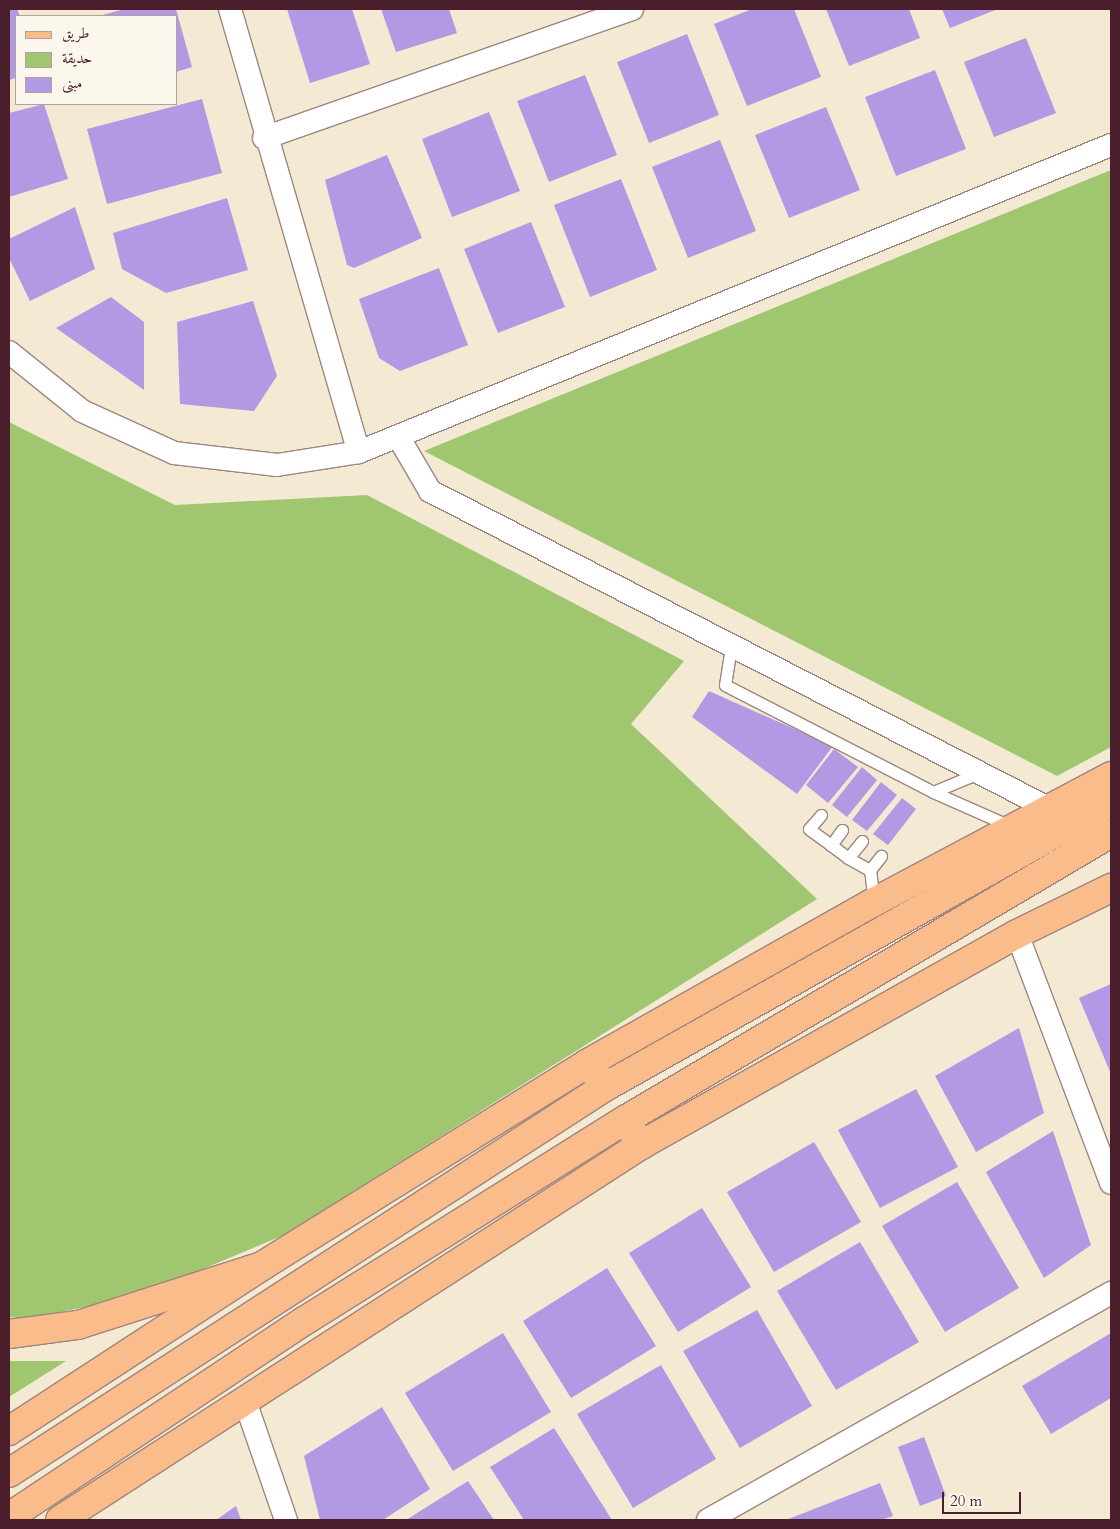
<!DOCTYPE html>
<meta charset="utf-8">
<style>
body{margin:0}
#map{position:relative;width:1120px;height:1529px;overflow:hidden;background:#f4ead3;font-family:Cardo,Amiri,serif}
div>[style]{position:absolute}
.green>*{inset:0;background:#a0c670}
.building>*{inset:0;background:#b19ae3}
.roads{filter:drop-shadow(1px 0 #9f847f) drop-shadow(-1px 0 #9f847f) drop-shadow(0 1px #9f847f) drop-shadow(0 -1px #9f847f)}
.lane>*{height:11px;margin:-5.5px;padding:0 5.5px;transform-origin:5.5px;border-radius:5.5px;background:#fff}
.street>*{height:22px;margin:-11px;padding:0 11px;transform-origin:11px;border-radius:11px;background:#fff}
.primary>*{height:28px;margin:-14px;padding:0 14px;transform-origin:14px;border-radius:14px;background:#f9bc8a}
.highway>*{height:28px;margin:-14px;padding:0 14px;transform-origin:14px;border-radius:14px;background:#f9bc8a}
span{translate:-50% -50%;white-space:nowrap;text-align:center;line-height:1.15;-webkit-text-stroke:4px #fbf7ec;paint-order:stroke}
.frame{position:absolute;inset:0;border:10px solid #4a1f2b;pointer-events:none}
.legend{position:absolute;left:15px;top:15px;width:162px;height:90px;box-sizing:border-box;background:#fbf7ec;border:1px solid #b4a19f;margin:0;padding:6px 9px;list-style:none;font-size:15px;color:#4a1f2b}
.legend li{display:flex;align-items:center;gap:10px;height:25px}
.legend b{width:25px;border:1px solid #b4a19f}
.scale{position:absolute;left:942px;top:1492px;width:79px;height:22px;box-sizing:border-box;border:2px solid #4a1f2b;border-top:0;padding-left:6px;font-size:15px;line-height:18px;white-space:nowrap;color:#4a1f2b;-webkit-text-stroke:4px #fbf7ec;paint-order:stroke}
</style>
<div id="map">
<div class="green">
<div style="clip-path:polygon(1111px 170px,1111px 747px,1057px 776px,424px 451px)"></div>
<div style="clip-path:polygon(9px 422px,175px 505px,367px 495px,684px 661px,631px 724px,817px 899px,284px 1235px,141px 1295px,28px 1319px,9px 1317px)"></div>
<div style="clip-path:polygon(9px 1361px,66px 1361px,9px 1397px)"></div>
</div>
<div class="building">
<div style="clip-path:polygon(9px 9px,17px 9px,20px 16px,16px 78px,9px 80px)"></div>
<div style="clip-path:polygon(124px 9px,176px 9px,192px 67px,176px 72px,176px 16px,99px 16px)"></div>
<div style="clip-path:polygon(287px 9px,352px 9px,370px 64px,310px 83px)"></div>
<div style="clip-path:polygon(381px 9px,449px 9px,457px 33px,396px 52px)"></div>
<div style="clip-path:polygon(752px 9px,794px 9px,821px 77px,747px 106px,714px 24px)"></div>
<div style="clip-path:polygon(826px 9px,909px 9px,920px 38px,849px 66px)"></div>
<div style="clip-path:polygon(942px 9px,998px 9px,950px 28px)"></div>
<div style="clip-path:polygon(687px 34px,719px 115px,649px 143px,617px 62px)"></div>
<div style="clip-path:polygon(1026px 38px,1056px 113px,994px 137px,964px 62px)"></div>
<div style="clip-path:polygon(935px 70px,966px 149px,896px 176px,865px 97px)"></div>
<div style="clip-path:polygon(585px 75px,617px 155px,549px 182px,517px 101px)"></div>
<div style="clip-path:polygon(202px 99px,222px 173px,107px 204px,87px 129px)"></div>
<div style="clip-path:polygon(44px 104px,68px 179px,9px 197px,9px 113px)"></div>
<div style="clip-path:polygon(826px 107px,860px 190px,789px 218px,755px 135px)"></div>
<div style="clip-path:polygon(489px 112px,520px 191px,452px 217px,422px 139px)"></div>
<div style="clip-path:polygon(720px 140px,756px 231px,688px 258px,652px 167px)"></div>
<div style="clip-path:polygon(387px 155px,422px 238px,354px 268px,347px 265px,325px 180px)"></div>
<div style="clip-path:polygon(621px 179px,657px 270px,590px 297px,554px 205px)"></div>
<div style="clip-path:polygon(227px 198px,248px 270px,166px 293px,122px 269px,113px 233px)"></div>
<div style="clip-path:polygon(75px 207px,95px 269px,30px 301px,9px 258px,9px 239px)"></div>
<div style="clip-path:polygon(531px 222px,565px 307px,498px 333px,464px 249px)"></div>
<div style="clip-path:polygon(439px 268px,468px 345px,400px 371px,379px 358px,359px 299px)"></div>
<div style="clip-path:polygon(111px 297px,144px 322px,144px 390px,56px 328px)"></div>
<div style="clip-path:polygon(253px 301px,277px 376px,254px 411px,180px 404px,177px 322px)"></div>
<div style="clip-path:polygon(709px 691px,833px 746px,797px 794px,692px 717px)"></div>
<div style="clip-path:polygon(834px 749px,858px 767px,828px 803px,806px 785px)"></div>
<div style="clip-path:polygon(862px 767px,877px 780px,847px 817px,832px 805px)"></div>
<div style="clip-path:polygon(881px 782px,897px 795px,867px 831px,852px 820px)"></div>
<div style="clip-path:polygon(902px 798px,916px 809px,888px 845px,873px 834px)"></div>
<div style="clip-path:polygon(1111px 984px,1111px 1074px,1079px 998px)"></div>
<div style="clip-path:polygon(1019px 1028px,1044px 1113px,976px 1152px,935px 1076px)"></div>
<div style="clip-path:polygon(916px 1089px,958px 1167px,880px 1208px,838px 1130px)"></div>
<div style="clip-path:polygon(1053px 1131px,1091px 1245px,1044px 1278px,986px 1172px)"></div>
<div style="clip-path:polygon(814px 1142px,861px 1222px,774px 1272px,727px 1192px)"></div>
<div style="clip-path:polygon(957px 1182px,1019px 1288px,945px 1332px,882px 1226px)"></div>
<div style="clip-path:polygon(702px 1208px,751px 1287px,678px 1332px,629px 1253px)"></div>
<div style="clip-path:polygon(860px 1242px,919px 1342px,836px 1390px,777px 1291px)"></div>
<div style="clip-path:polygon(607px 1268px,656px 1346px,571px 1398px,523px 1321px)"></div>
<div style="clip-path:polygon(757px 1310px,812px 1406px,740px 1448px,683px 1351px)"></div>
<div style="clip-path:polygon(503px 1333px,551px 1412px,453px 1471px,405px 1393px)"></div>
<div style="clip-path:polygon(1111px 1333px,1111px 1398px,1051px 1434px,1022px 1386px)"></div>
<div style="clip-path:polygon(661px 1365px,716px 1459px,633px 1508px,577px 1414px)"></div>
<div style="clip-path:polygon(382px 1407px,430px 1489px,383px 1520px,320px 1520px,304px 1456px)"></div>
<div style="clip-path:polygon(554px 1428px,612px 1520px,524px 1520px,490px 1467px)"></div>
<div style="clip-path:polygon(924px 1437px,946px 1496px,920px 1506px,898px 1447px)"></div>
<div style="clip-path:polygon(468px 1481px,494px 1520px,406px 1520px)"></div>
<div style="clip-path:polygon(880px 1483px,893px 1516px,881px 1520px,786px 1520px)"></div>
<div style="clip-path:polygon(236px 1506px,241px 1520px,216px 1520px)"></div>
</div>
<div class="roads">
<div class="lane">
<div style="left:731px;top:647px;width:38px;rotate:99deg"></div>
<div style="left:725px;top:685px;width:234px;rotate:27.2deg"></div>
<div style="left:933px;top:792px;width:86px;rotate:23.9deg"></div>
<div style="left:933px;top:792px;width:47px;rotate:-22.7deg"></div>
<div style="left:821px;top:815px;width:18px;rotate:131deg"></div>
<div style="left:809px;top:829px;width:27px;rotate:36deg"></div>
<div style="left:842px;top:830px;width:19px;rotate:126deg"></div>
<div style="left:831px;top:845px;width:21px;rotate:37deg"></div>
<div style="left:862px;top:841px;width:22px;rotate:129deg"></div>
<div style="left:848px;top:858px;width:25px;rotate:29deg"></div>
<div style="left:874px;top:902px;width:32px;rotate:-97deg"></div>
<div style="left:870px;top:870px;width:18px;rotate:-52deg"></div>
</div>
<div class="street">
<div style="left:230px;top:9px;width:461px;rotate:73.8deg"></div>
<div style="left:264px;top:138px;width:390px;rotate:-19.3deg"></div>
<div style="left:9px;top:352px;width:94px;rotate:38.9deg"></div>
<div style="left:82px;top:411px;width:101px;rotate:24.5deg"></div>
<div style="left:174px;top:453px;width:104px;rotate:6.6deg"></div>
<div style="left:277px;top:465px;width:83px;rotate:-9deg"></div>
<div style="left:359px;top:452px;width:812px;rotate:-22.21deg"></div>
<div style="left:399px;top:438px;width:61px;rotate:59.7deg"></div>
<div style="left:430px;top:491px;width:697px;rotate:27.15deg"></div>
<div style="left:1017px;top:934px;width:266px;rotate:69.3deg"></div>
<div style="left:245px;top:1401px;width:126px;rotate:71deg"></div>
<div style="left:708px;top:1520px;width:463px;rotate:-29.4deg"></div>
</div>
<div class="primary">
<div style="left:9px;top:1431px;width:302px;rotate:-33.1deg"></div>
<div style="left:262px;top:1266px;width:384px;rotate:-31.9deg"></div>
<div style="left:588px;top:1063px;width:328px;rotate:-29.4deg"></div>
<div style="left:874px;top:902px;width:268px;rotate:-28deg"></div>
<div style="left:60px;top:1520px;width:692px;rotate:-32.84deg"></div>
<div style="left:641px;top:1145px;width:431px;rotate:-29.3deg"></div>
<div style="left:1017px;top:934px;width:105px;rotate:-26.1deg"></div>
</div>
<div class="highway">
<div style="left:588px;top:1063px;width:29px;rotate:55deg"></div>
<div style="left:625px;top:1120px;width:30px;rotate:57deg"></div>
<div style="left:9px;top:1334px;width:70px;rotate:-7.4deg"></div>
<div style="left:78px;top:1325px;width:193px;rotate:-17.8deg"></div>
<div style="left:9px;top:1473px;width:710px;rotate:-32.93deg"></div>
<div style="left:605px;top:1087px;width:581px;rotate:-29.39deg"></div>
<div style="left:9px;top:1517px;width:356px;rotate:-33.6deg"></div>
<div style="left:306px;top:1320px;width:377px;rotate:-32.1deg"></div>
<div style="left:625px;top:1120px;width:564px;rotate:-30.56deg"></div>
</div>
</div>
<div class="frame"></div>
<ul class="legend">
<li><b style="height:6px;background:#f9bc8a"></b>طريق</li>
<li><b style="height:14px;background:#a0c670"></b>حديقة</li>
<li><b style="height:14px;background:#b19ae3"></b>مبنى</li>
</ul>
<div class="scale">20 m</div>
</div>
